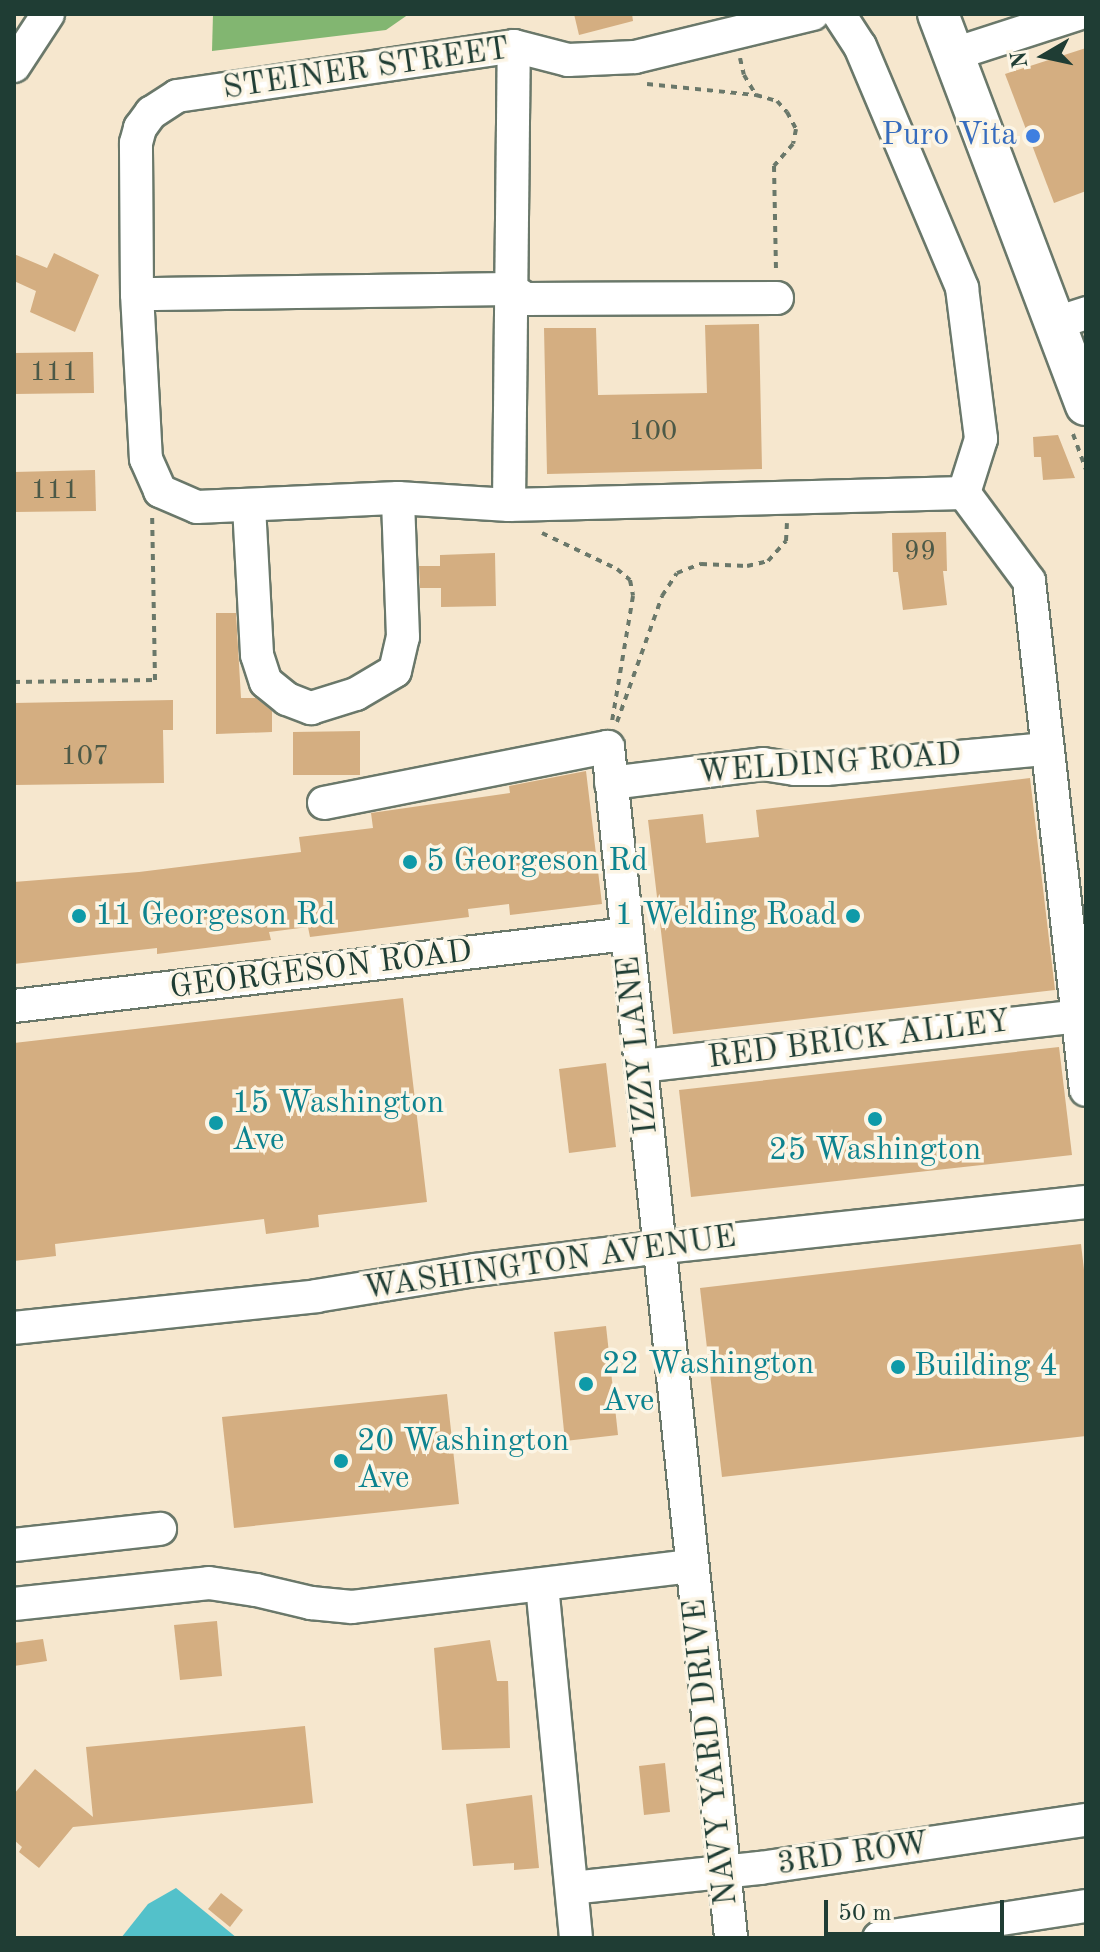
<!DOCTYPE html>
<style>
body{margin:0}
#map{position:relative;width:1100px;height:1952px;overflow:hidden;background:#f6e7ce;font-family:"Old Standard TT",serif}
div>[style]{position:absolute}
.forest>*{inset:0;background:#82b671}
.water>*{inset:0;background:#53c1ca}
.building>*{inset:0;background:#d4ae81}
.path>*{height:4px;margin-top:-2px;transform-origin:0;background:repeating-linear-gradient(90deg,#6a786a 0 6px,transparent 0 12px)}
.roads{filter:drop-shadow(2px 0 #6a786a) drop-shadow(-2px 0 #6a786a) drop-shadow(0 2px #6a786a) drop-shadow(0 -2px #6a786a)}
.minor>*{height:32px;margin:-16px;padding:0 16px;transform-origin:16px;border-radius:16px;background:#fff}
.major>*{height:40px;margin:-20px;padding:0 20px;transform-origin:20px;border-radius:20px;background:#fff}
.dots>*{width:22px;height:22px;translate:-50% -50%;box-sizing:border-box;border:4px solid #fcf5e5;border-radius:50%}
span{translate:-50% -50%;white-space:nowrap;text-align:center;line-height:1.15;-webkit-text-stroke:7px #fcf5e5;paint-order:stroke}
.number-label{font-size:28px;color:#4c5947}
.number-label span{-webkit-text-stroke-width:0}
.street-label{font-size:32px;color:#1f3d34}
.shop-label{font-size:32px;color:#366cbe}
.right{translate:-100% -50%;text-align:right}
.culture-label{font-size:32px;color:#0d838f}
.left{translate:0 -50%;text-align:left}
.frame{position:absolute;inset:0;border:16px solid #1f3d34;pointer-events:none}
.north{position:absolute;left:1004px;top:16px;width:80px;height:80px;-webkit-text-stroke:6px #fcf5e5;paint-order:stroke;rotate:261deg;font-size:22px;font-weight:700;line-height:32px;text-align:center;color:#1f3d34}
.north::after{content:'';display:block;margin:auto;width:28px;height:36px;background:#1f3d34;clip-path:polygon(50% 0,100% 100%,50% 72%,0 100%)}
.scale{position:absolute;left:824px;top:1900px;width:180px;height:36px;box-sizing:border-box;border:4px solid #1f3d34;border-top:0;padding-left:10px;font-size:24px;line-height:28px;white-space:nowrap;color:#1f3d34;-webkit-text-stroke:6px #fcf5e5;paint-order:stroke}
</style>
<div id="map">
<div class="forest">
<div style="clip-path:polygon(213px 14px,409px 14px,386px 30px,212px 51px)"></div>
</div>
<div class="water">
<div style="clip-path:polygon(176px 1888px,237px 1938px,121px 1938px,148px 1904px)"></div>
</div>
<div class="building">
<div style="clip-path:polygon(574px 14px,632px 14px,633px 21px,579px 35px)"></div>
<div style="clip-path:polygon(1086px 48px,1086px 191px,1054px 203px,1005px 74px)"></div>
<div style="clip-path:polygon(54px 253px,99px 275px,75px 332px,30px 312px,36px 291px,14px 281px,14px 254px,47px 268px)"></div>
<div style="clip-path:polygon(759px 324px,762px 469px,547px 474px,544px 328px,596px 328px,598px 395px,707px 393px,705px 325px)"></div>
<div style="clip-path:polygon(93px 352px,94px 393px,14px 394px,14px 353px)"></div>
<div style="clip-path:polygon(1058px 435px,1075px 478px,1043px 480px,1041px 457px,1034px 457px,1033px 437px)"></div>
<div style="clip-path:polygon(95px 470px,96px 511px,14px 512px,14px 472px)"></div>
<div style="clip-path:polygon(946px 532px,947px 571px,943px 571px,947px 605px,903px 610px,898px 572px,893px 572px,892px 533px)"></div>
<div style="clip-path:polygon(495px 553px,496px 606px,441px 607px,441px 588px,420px 588px,419px 566px,440px 566px,440px 555px)"></div>
<div style="clip-path:polygon(216px 613px,236px 613px,241px 698px,256px 698px,272px 711px,272px 732px,216px 734px)"></div>
<div style="clip-path:polygon(173px 700px,173px 730px,163px 730px,164px 783px,14px 785px,14px 703px)"></div>
<div style="clip-path:polygon(360px 731px,360px 775px,293px 775px,293px 732px)"></div>
<div style="clip-path:polygon(586px 771px,602px 904px,510px 915px,509px 904px,468px 909px,469px 917px,310px 937px,308px 927px,269px 932px,271px 940px,157px 954px,157px 948px,14px 964px,14px 882px,139px 872px,301px 852px,299px 837px,373px 828px,371px 813px,510px 793px,509px 786px)"></div>
<div style="clip-path:polygon(1030px 778px,1055px 990px,673px 1034px,648px 820px,703px 814px,706px 843px,759px 837px,756px 810px)"></div>
<div style="clip-path:polygon(403px 998px,427px 1202px,318px 1215px,319px 1227px,266px 1234px,264px 1219px,55px 1244px,56px 1256px,14px 1261px,14px 1043px)"></div>
<div style="clip-path:polygon(1059px 1047px,1072px 1155px,691px 1197px,679px 1090px)"></div>
<div style="clip-path:polygon(606px 1063px,616px 1147px,569px 1153px,559px 1069px)"></div>
<div style="clip-path:polygon(1081px 1244px,1086px 1287px,1086px 1436px,722px 1477px,700px 1288px)"></div>
<div style="clip-path:polygon(606px 1326px,618px 1435px,565px 1441px,554px 1332px)"></div>
<div style="clip-path:polygon(447px 1394px,459px 1504px,234px 1528px,222px 1417px)"></div>
<div style="clip-path:polygon(217px 1621px,222px 1676px,180px 1680px,174px 1625px)"></div>
<div style="clip-path:polygon(43px 1639px,47px 1661px,14px 1666px,14px 1643px)"></div>
<div style="clip-path:polygon(490px 1640px,497px 1681px,508px 1681px,510px 1748px,442px 1750px,434px 1648px)"></div>
<div style="clip-path:polygon(305px 1726px,313px 1803px,73px 1827px,39px 1868px,19px 1852px,22px 1847px,14px 1840px,14px 1794px,35px 1769px,93px 1817px,86px 1747px)"></div>
<div style="clip-path:polygon(665px 1763px,670px 1812px,644px 1815px,639px 1766px)"></div>
<div style="clip-path:polygon(532px 1795px,539px 1868px,514px 1870px,514px 1863px,473px 1866px,466px 1804px)"></div>
<div style="clip-path:polygon(221px 1893px,243px 1910px,230px 1927px,208px 1909px)"></div>
</div>
<div class="path">
<div style="left:740px;top:58px;width:17px;rotate:77deg"></div>
<div style="left:744px;top:75px;width:23px;rotate:59deg"></div>
<div style="left:647px;top:84px;width:110px;rotate:5.8deg"></div>
<div style="left:756px;top:95px;width:22px;rotate:16deg"></div>
<div style="left:777px;top:101px;width:15px;rotate:48deg"></div>
<div style="left:787px;top:112px;width:19px;rotate:62deg"></div>
<div style="left:796px;top:129px;width:15px;rotate:101deg"></div>
<div style="left:793px;top:144px;width:29px;rotate:131deg"></div>
<div style="left:774px;top:166px;width:106px;rotate:88.9deg"></div>
<div style="left:1073px;top:434px;width:37px;rotate:70deg"></div>
<div style="left:542px;top:533px;width:83px;rotate:25.6deg"></div>
<div style="left:617px;top:569px;width:17px;rotate:40deg"></div>
<div style="left:630px;top:580px;width:16px;rotate:79deg"></div>
<div style="left:633px;top:596px;width:127px;rotate:99.5deg"></div>
<div style="left:14px;top:682px;width:141px;rotate:-0.8deg"></div>
<div style="left:155px;top:680px;width:164px;rotate:-91deg"></div>
<div style="left:617px;top:722px;width:134px;rotate:-70.3deg"></div>
<div style="left:662px;top:596px;width:27px;rotate:-57deg"></div>
<div style="left:677px;top:573px;width:26px;rotate:-21deg"></div>
<div style="left:701px;top:564px;width:46px;rotate:2.5deg"></div>
<div style="left:747px;top:566px;width:22px;rotate:-13deg"></div>
<div style="left:768px;top:561px;width:27px;rotate:-48deg"></div>
<div style="left:786px;top:541px;width:18px;rotate:-87deg"></div>
</div>
<div class="roads">
<div class="minor">
<div style="left:839px;top:14px;width:38px;rotate:57deg"></div>
<div style="left:860px;top:46px;width:263px;rotate:67.1deg"></div>
<div style="left:962px;top:288px;width:152px;rotate:82.8deg"></div>
<div style="left:981px;top:439px;width:57px;rotate:107.5deg"></div>
<div style="left:954px;top:54px;width:130px;rotate:-17.9deg"></div>
<div style="left:14px;top:66px;width:62px;rotate:-56.8deg"></div>
<div style="left:137px;top:294px;width:151px;rotate:-90.4deg"></div>
<div style="left:136px;top:143px;width:16px;rotate:-75deg"></div>
<div style="left:140px;top:128px;width:19px;rotate:-54deg"></div>
<div style="left:151px;top:113px;width:31px;rotate:-33deg"></div>
<div style="left:177px;top:96px;width:341px;rotate:-8.4deg"></div>
<div style="left:514px;top:46px;width:56px;rotate:14.5deg"></div>
<div style="left:568px;top:60px;width:67px;rotate:-2.6deg"></div>
<div style="left:635px;top:57px;width:183px;rotate:-13.6deg"></div>
<div style="left:777px;top:298px;width:251px;rotate:179.8deg"></div>
<div style="left:526px;top:299px;width:19px;rotate:-148deg"></div>
<div style="left:510px;top:289px;width:373px;rotate:179.2deg"></div>
<div style="left:137px;top:294px;width:165px;rotate:86.9deg"></div>
<div style="left:146px;top:459px;width:35px;rotate:66deg"></div>
<div style="left:160px;top:491px;width:40px;rotate:23.4deg"></div>
<div style="left:197px;top:507px;width:201px;rotate:-2.6deg"></div>
<div style="left:398px;top:498px;width:111px;rotate:3.6deg"></div>
<div style="left:509px;top:505px;width:455px;rotate:-1.5deg"></div>
<div style="left:1056px;top:323px;width:32px;rotate:-18deg"></div>
<div style="left:964px;top:493px;width:109px;rotate:53.5deg"></div>
<div style="left:1029px;top:581px;width:512px;rotate:83.61deg"></div>
<div style="left:509px;top:505px;width:459px;rotate:-89.4deg"></div>
<div style="left:249px;top:506px;width:149px;rotate:86.9deg"></div>
<div style="left:257px;top:655px;width:28px;rotate:72deg"></div>
<div style="left:266px;top:682px;width:27px;rotate:39deg"></div>
<div style="left:287px;top:699px;width:26px;rotate:21deg"></div>
<div style="left:311px;top:708px;width:47px;rotate:-17.3deg"></div>
<div style="left:356px;top:694px;width:45px;rotate:-30.5deg"></div>
<div style="left:395px;top:671px;width:35px;rotate:-77deg"></div>
<div style="left:403px;top:637px;width:139px;rotate:-92.1deg"></div>
<div style="left:611px;top:783px;width:153px;rotate:-7.1deg"></div>
<div style="left:763px;top:764px;width:32px;rotate:9deg"></div>
<div style="left:795px;top:769px;width:31px"></div>
<div style="left:826px;top:769px;width:222px;rotate:-5.2deg"></div>
<div style="left:324px;top:803px;width:289px;rotate:-11.2deg"></div>
<div style="left:608px;top:747px;width:1197px;rotate:84.1deg"></div>
<div style="left:14px;top:1006px;width:617px;rotate:-6.7deg"></div>
<div style="left:641px;top:1066px;width:440px;rotate:-6.5deg"></div>
<div style="left:14px;top:1328px;width:304px;rotate:-6deg"></div>
<div style="left:316px;top:1296px;width:161px;rotate:-9.3deg"></div>
<div style="left:475px;top:1270px;width:163px;rotate:-7deg"></div>
<div style="left:637px;top:1250px;width:452px;rotate:-6.1deg"></div>
<div style="left:14px;top:1545px;width:147px;rotate:-6.3deg"></div>
<div style="left:542px;top:1585px;width:355px;rotate:84.5deg"></div>
<div style="left:14px;top:1604px;width:196px;rotate:-6.1deg"></div>
<div style="left:209px;top:1583px;width:48px;rotate:8.5deg"></div>
<div style="left:256px;top:1590px;width:57px;rotate:13.3deg"></div>
<div style="left:311px;top:1603px;width:41px;rotate:5.6deg"></div>
<div style="left:352px;top:1607px;width:342px;rotate:-6.9deg"></div>
<div style="left:572px;top:1888px;width:189px;rotate:-6.1deg"></div>
<div style="left:760px;top:1868px;width:330px;rotate:-8.4deg"></div>
<div style="left:879px;top:1938px;width:209px;rotate:-8.8deg"></div>
</div>
<div class="major">
<div style="left:938px;top:14px;width:418px;rotate:69.3deg"></div>
</div>
</div>
<div class="dots">
<div style="left:1033px;top:136px;background:#3f7fe0"></div>
<div style="left:410px;top:862px;background:#0f9aa8"></div>
<div style="left:79px;top:916px;background:#0f9aa8"></div>
<div style="left:853px;top:916px;background:#0f9aa8"></div>
<div style="left:875px;top:1119px;background:#0f9aa8"></div>
<div style="left:216px;top:1123px;background:#0f9aa8"></div>
<div style="left:898px;top:1367px;background:#0f9aa8"></div>
<div style="left:586px;top:1384px;background:#0f9aa8"></div>
<div style="left:341px;top:1461px;background:#0f9aa8"></div>
</div>
<div class="number-label">
<span style="left:54px;top:373px">111</span>
<span style="left:653px;top:432px">100</span>
<span style="left:55px;top:491px">111</span>
<span style="left:920px;top:552px">99</span>
<span style="left:85px;top:757px">107</span>
</div>
<div class="street-label">
<span style="left:366px;top:70px;rotate:-8deg">STEINER STREET</span>
<span style="left:829px;top:765px;rotate:-4deg">WELDING ROAD</span>
<span style="left:321px;top:971px;rotate:-7deg">GEORGESON ROAD</span>
<span style="left:859px;top:1041px;rotate:-7deg">RED BRICK ALLEY</span>
<span style="left:639px;top:1045px;rotate:-96deg">IZZY LANE</span>
<span style="left:550px;top:1264px;rotate:-8deg">WASHINGTON AVENUE</span>
<span style="left:712px;top:1752px;rotate:-96deg">NAVY YARD DRIVE</span>
<span style="left:853px;top:1855px;rotate:-8deg">3RD ROW</span>
</div>
<div class="shop-label">
<span class="right" style="left:1017px;top:136px">Puro Vita</span>
</div>
<div class="culture-label">
<span class="left" style="left:426px;top:862px">5 Georgeson Rd</span>
<span class="left" style="left:95px;top:916px">11 Georgeson Rd</span>
<span class="right" style="left:837px;top:916px">1 Welding Road</span>
<span class="left" style="left:232px;top:1123px">15 Washington<br>Ave</span>
<span style="left:875px;top:1151px">25 Washington</span>
<span class="left" style="left:602px;top:1384px">22 Washington<br>Ave</span>
<span class="left" style="left:914px;top:1367px">Building 4</span>
<span class="left" style="left:357px;top:1461px">20 Washington<br>Ave</span>
</div>
<div class="frame"></div>
<div class="north">N</div>
<div class="scale">50 m</div>
</div>
